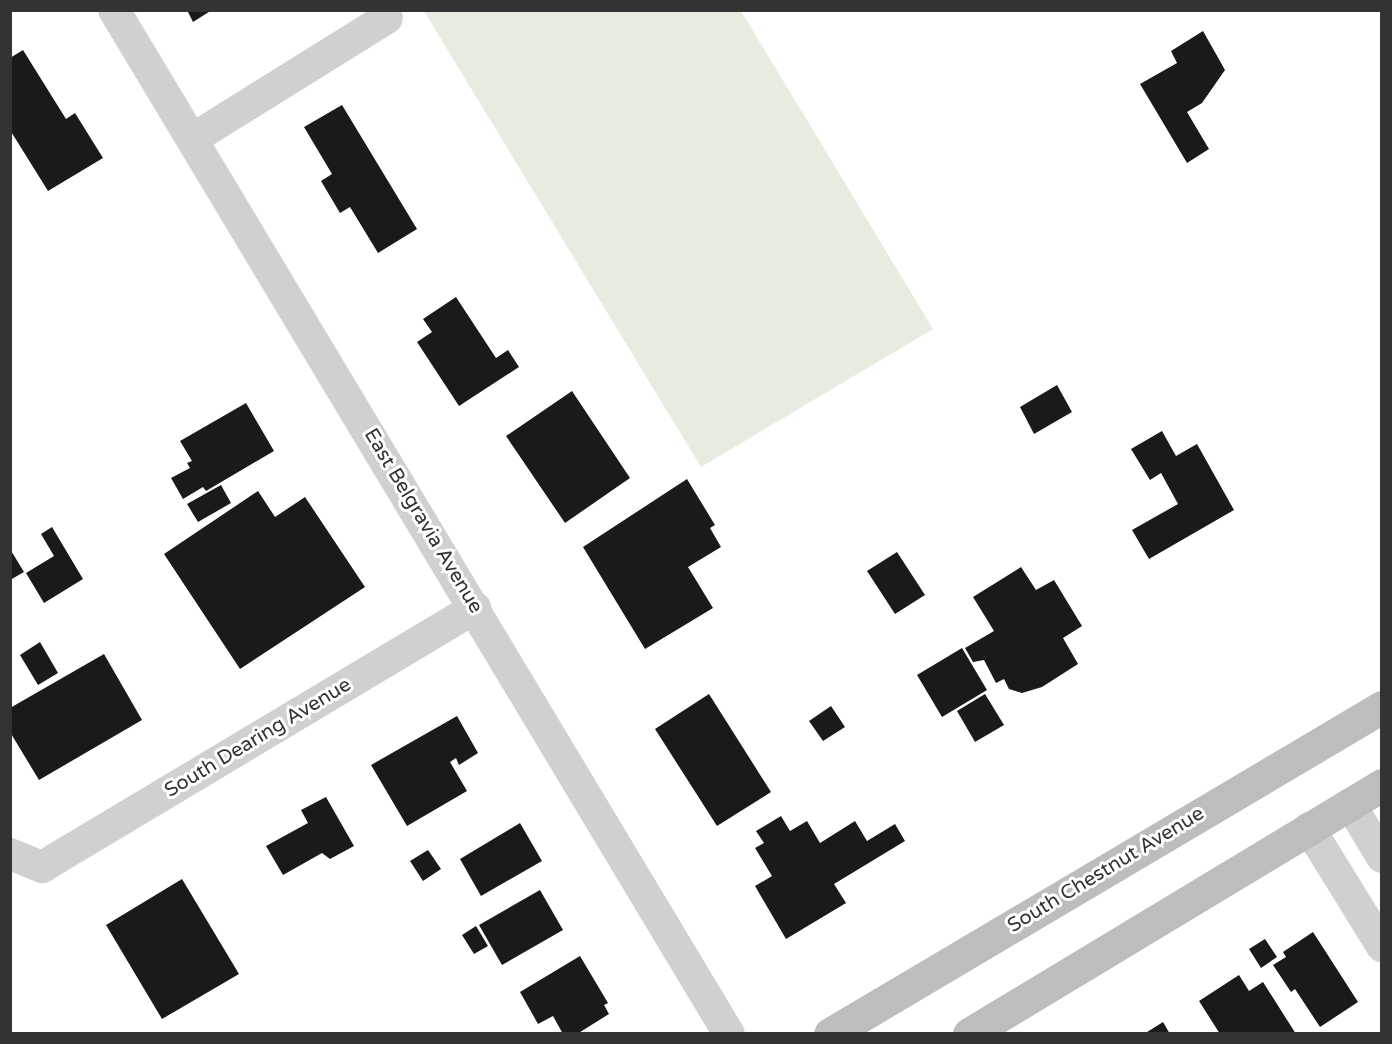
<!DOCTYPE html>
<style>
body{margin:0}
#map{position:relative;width:1392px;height:1044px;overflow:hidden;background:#fff;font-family:"Varela Round",sans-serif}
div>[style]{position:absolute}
.green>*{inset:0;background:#e6ecdf}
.building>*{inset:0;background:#1a1a1a}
.street>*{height:32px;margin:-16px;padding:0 16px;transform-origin:16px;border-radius:16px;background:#d0d0d0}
.secondary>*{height:33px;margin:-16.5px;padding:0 16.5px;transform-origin:16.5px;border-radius:16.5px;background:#bdbdbd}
span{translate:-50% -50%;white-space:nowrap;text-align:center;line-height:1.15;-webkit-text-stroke:6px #fff;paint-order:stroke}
.street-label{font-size:20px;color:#333}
.frame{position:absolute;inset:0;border:12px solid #333;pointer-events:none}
</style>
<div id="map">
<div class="green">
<div style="clip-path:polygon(424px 11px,741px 11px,933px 329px,701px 467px)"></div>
</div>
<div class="building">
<div style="clip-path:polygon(187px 10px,212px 10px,193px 22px)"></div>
<div style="clip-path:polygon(1203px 31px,1225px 70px,1202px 103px,1187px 112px,1209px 149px,1187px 163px,1140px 84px,1177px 63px,1171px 51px)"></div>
<div style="clip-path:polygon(23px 50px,66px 119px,75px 113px,103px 158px,48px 191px,10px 130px,10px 58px)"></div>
<div style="clip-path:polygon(342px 105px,417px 229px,378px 253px,350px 207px,340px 213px,321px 181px,332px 174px,304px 127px)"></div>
<div style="clip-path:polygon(456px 297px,496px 358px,508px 350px,519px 367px,459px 406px,417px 342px,432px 332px,423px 319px)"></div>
<div style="clip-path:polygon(1057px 385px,1072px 412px,1034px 434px,1020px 407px)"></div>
<div style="clip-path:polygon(572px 391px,630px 478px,565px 523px,506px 436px)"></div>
<div style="clip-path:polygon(246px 403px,274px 451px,206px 491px,203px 487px,183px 499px,171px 478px,190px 468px,187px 463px,192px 461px,180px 441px)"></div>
<div style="clip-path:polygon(1162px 431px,1176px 456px,1197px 444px,1234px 510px,1149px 559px,1132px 530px,1178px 504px,1161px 473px,1150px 480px,1131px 449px)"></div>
<div style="clip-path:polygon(687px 479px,715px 525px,710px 528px,721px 547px,688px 567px,713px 608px,645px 649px,583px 547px)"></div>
<div style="clip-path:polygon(221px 485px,231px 503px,198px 522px,187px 504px)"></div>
<div style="clip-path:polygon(258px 491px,275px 517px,305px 497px,365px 587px,240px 669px,164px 554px)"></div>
<div style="clip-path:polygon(52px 527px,83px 579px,44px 603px,26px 573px,54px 556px,41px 534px)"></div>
<div style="clip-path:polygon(10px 549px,24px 572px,10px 580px)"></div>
<div style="clip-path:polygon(897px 552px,925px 595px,895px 614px,867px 571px)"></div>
<div style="clip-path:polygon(1021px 567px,1036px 590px,1054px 580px,1082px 626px,1063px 638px,1078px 664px,1042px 687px,1022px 693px,1009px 689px,1004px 679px,996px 683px,984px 660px,973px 662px,965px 648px,994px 631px,973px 597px)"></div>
<div style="clip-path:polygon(40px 642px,58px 673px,38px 685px,20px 655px)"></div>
<div style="clip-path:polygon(962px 648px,987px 690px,942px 717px,917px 675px)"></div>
<div style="clip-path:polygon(104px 654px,142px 720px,39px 780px,10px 732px,10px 708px)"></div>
<div style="clip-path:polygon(709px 694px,771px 792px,717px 826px,655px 729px)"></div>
<div style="clip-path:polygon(985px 694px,1004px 725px,975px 742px,957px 711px)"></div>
<div style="clip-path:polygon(831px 706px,845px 727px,823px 741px,809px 721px)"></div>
<div style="clip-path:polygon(457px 716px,478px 753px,459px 765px,456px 758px,450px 762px,467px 791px,407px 826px,371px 765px)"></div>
<div style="clip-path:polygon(326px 797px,354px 846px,330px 859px,322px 853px,283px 875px,266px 846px,308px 823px,301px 810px)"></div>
<div style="clip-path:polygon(781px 816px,790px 831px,807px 821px,820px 843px,855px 821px,867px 841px,895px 824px,905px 841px,834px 884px,846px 903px,786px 939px,755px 886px,772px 876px,755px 848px,764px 843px,756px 831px)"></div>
<div style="clip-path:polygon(520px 823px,542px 861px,481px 896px,460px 859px)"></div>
<div style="clip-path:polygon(428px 850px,441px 869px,423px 881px,410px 861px)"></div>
<div style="clip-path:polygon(182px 879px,239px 974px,162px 1019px,106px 925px)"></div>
<div style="clip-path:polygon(540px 890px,563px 930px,502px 965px,479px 925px)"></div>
<div style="clip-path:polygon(476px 926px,488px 946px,474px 954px,462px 935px)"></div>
<div style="clip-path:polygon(1313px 932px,1358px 1002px,1320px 1027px,1295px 989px,1291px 992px,1273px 965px,1286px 957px,1283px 952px)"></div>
<div style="clip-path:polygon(1265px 939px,1277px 957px,1261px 968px,1249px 949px)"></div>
<div style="clip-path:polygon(580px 956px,608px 1003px,604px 1005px,609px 1014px,577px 1034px,563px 1034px,553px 1016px,538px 1024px,520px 992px)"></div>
<div style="clip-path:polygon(1239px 975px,1249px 991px,1263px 982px,1296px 1034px,1220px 1034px,1199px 1001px)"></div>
<div style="clip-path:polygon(1163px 1022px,1170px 1034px,1144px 1034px)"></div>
</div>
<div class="street">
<div style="left:114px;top:10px;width:1194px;rotate:59.01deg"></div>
<div style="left:194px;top:138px;width:227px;rotate:-31.9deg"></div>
<div style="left:1350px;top:804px;width:62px;rotate:58.9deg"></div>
<div style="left:1309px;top:828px;width:139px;rotate:58.3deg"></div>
<div style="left:10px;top:854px;width:35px;rotate:22deg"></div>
<div style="left:42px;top:867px;width:505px;rotate:-30.89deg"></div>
</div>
<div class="secondary">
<div style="left:830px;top:1034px;width:642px;rotate:-30.64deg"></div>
<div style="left:969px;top:1034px;width:482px;rotate:-31.1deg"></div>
</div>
<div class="street-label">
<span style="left:423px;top:521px;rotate:59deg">East Belgravia Avenue</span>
<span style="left:258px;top:738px;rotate:-31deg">South Dearing Avenue</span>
<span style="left:1106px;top:870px;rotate:-31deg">South Chestnut Avenue</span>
</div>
<div class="frame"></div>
</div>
